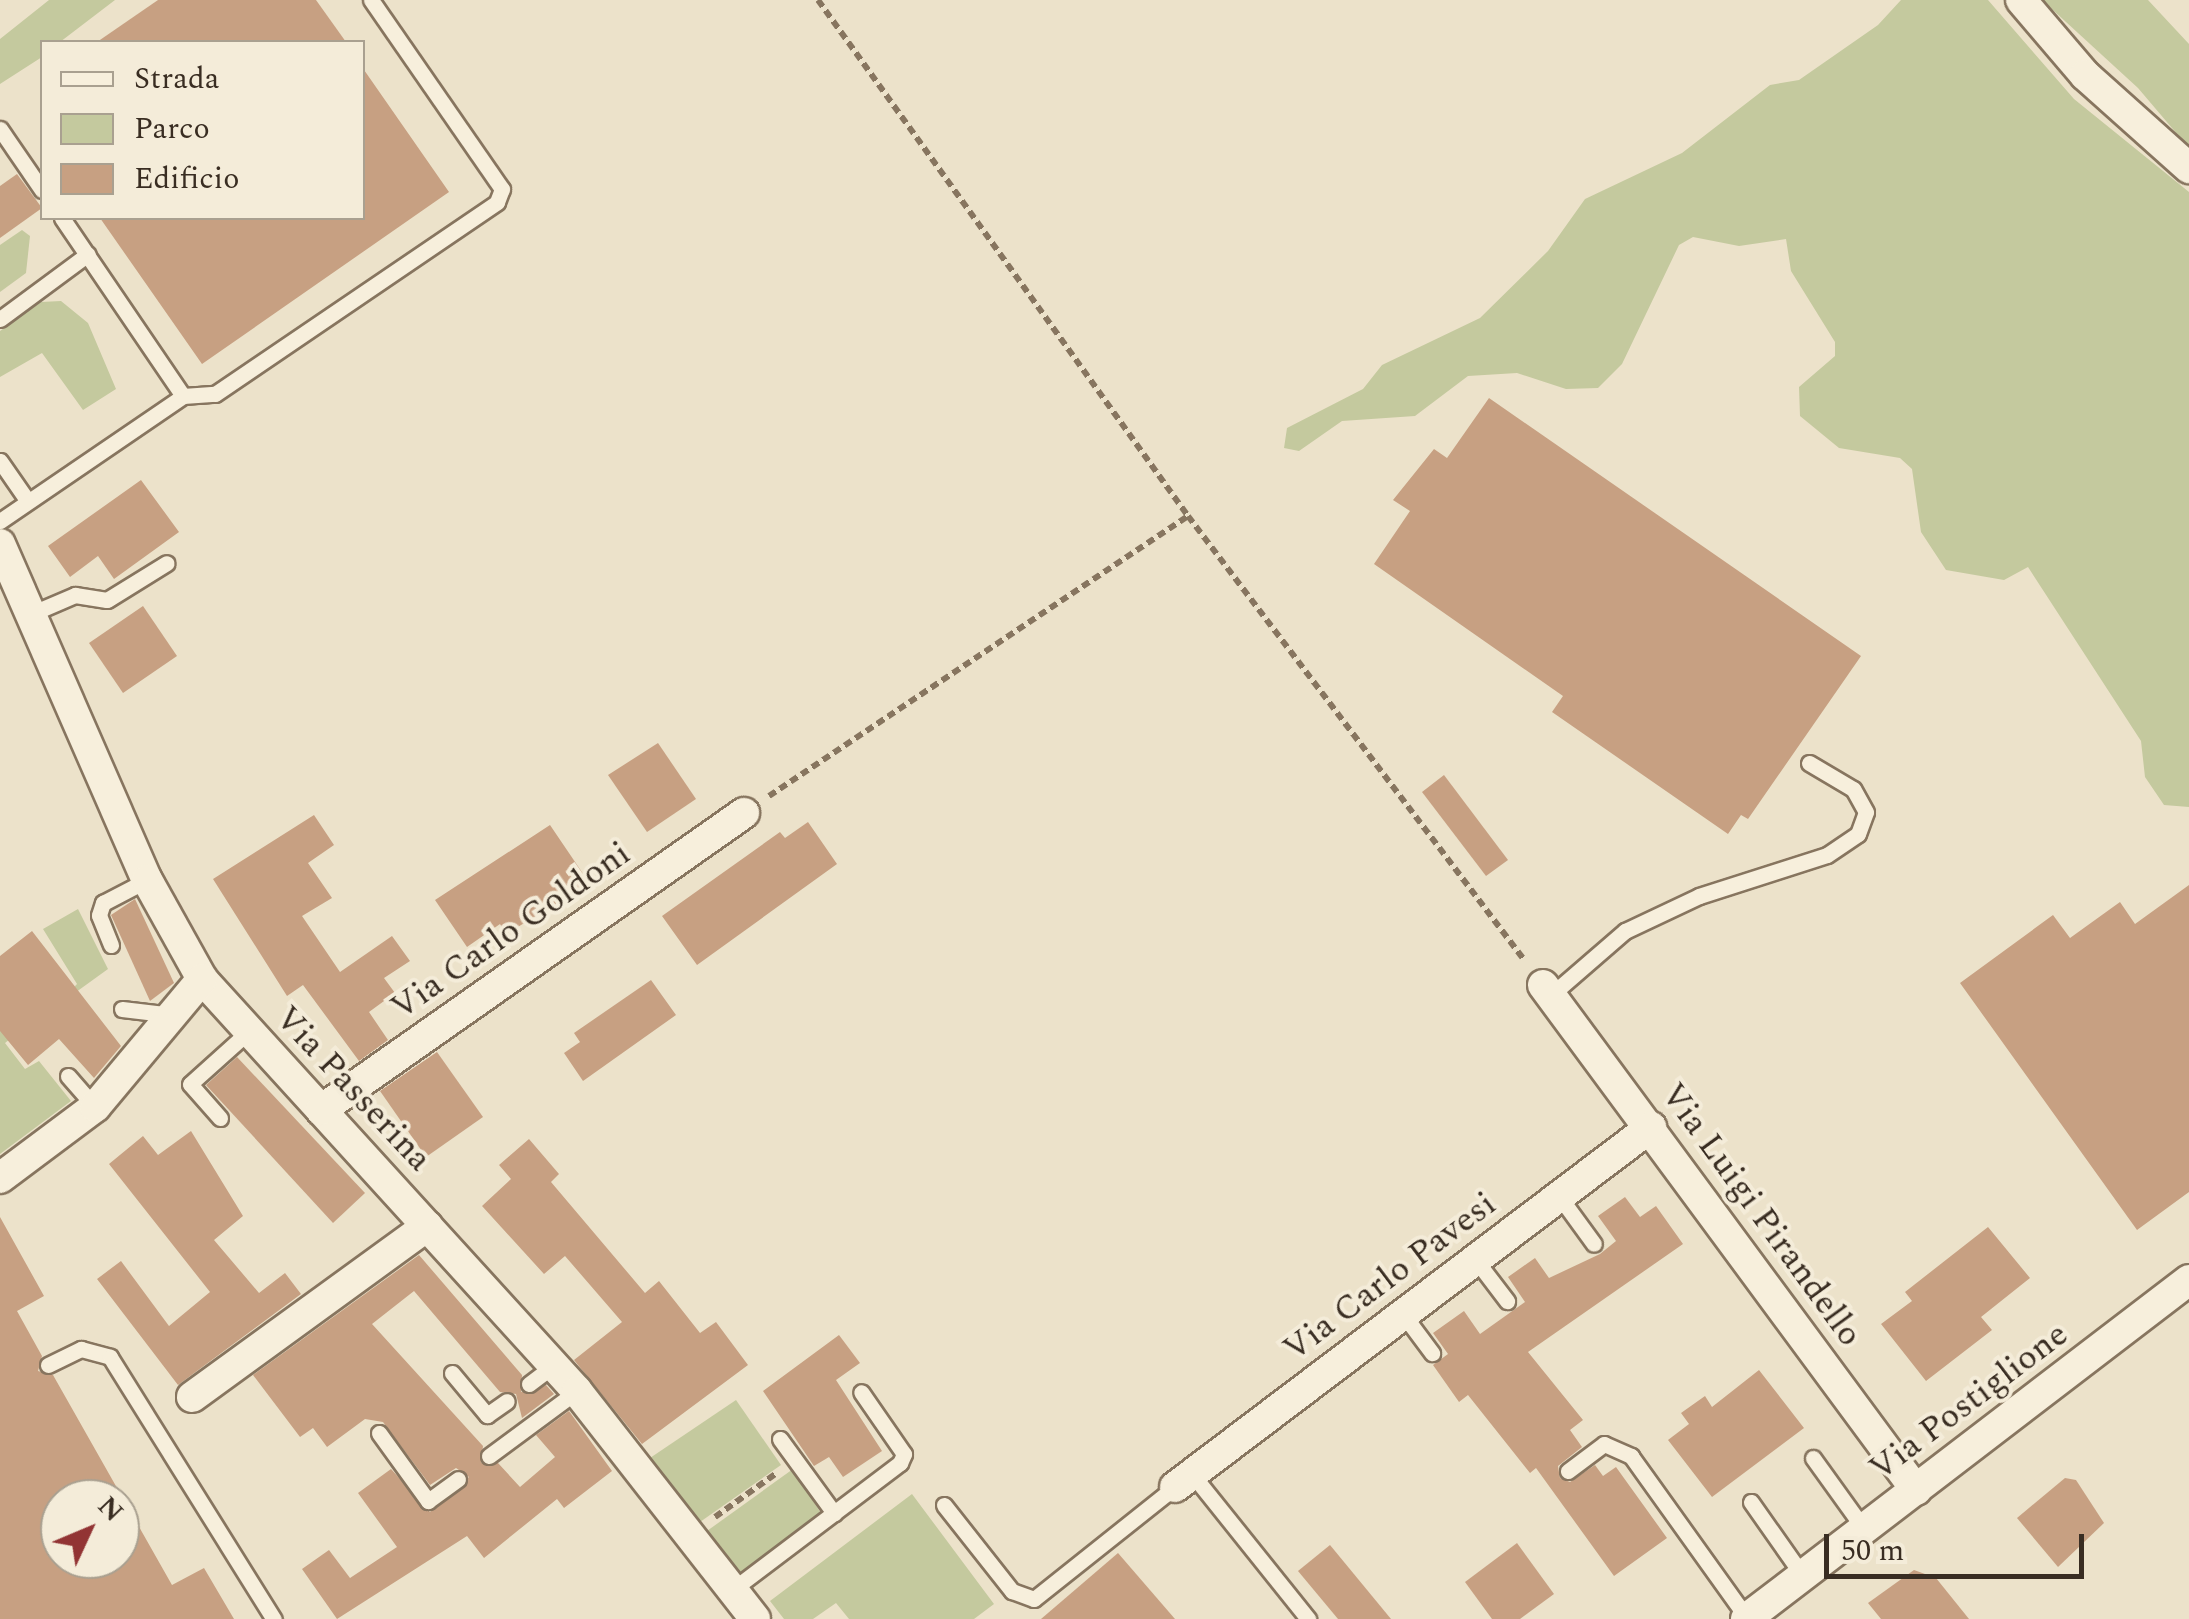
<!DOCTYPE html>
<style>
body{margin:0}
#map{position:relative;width:2189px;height:1619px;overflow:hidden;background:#ece2ca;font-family:Spectral,serif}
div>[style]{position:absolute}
.green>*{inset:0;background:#c4c99e}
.building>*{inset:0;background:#c7a082}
.path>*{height:6px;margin-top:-3px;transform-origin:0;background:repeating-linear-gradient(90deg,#87755f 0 8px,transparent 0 13px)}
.roads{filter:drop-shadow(2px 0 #87755f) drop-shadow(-2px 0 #87755f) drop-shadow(0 2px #87755f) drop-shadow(0 -2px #87755f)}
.service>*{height:15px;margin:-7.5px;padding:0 7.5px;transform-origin:7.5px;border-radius:7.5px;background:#f7efdc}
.minor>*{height:30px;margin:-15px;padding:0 15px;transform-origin:15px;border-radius:15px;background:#f7efdc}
span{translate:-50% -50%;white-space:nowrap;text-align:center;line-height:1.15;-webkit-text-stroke:8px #f4ecd9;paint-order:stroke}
.street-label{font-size:35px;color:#392d22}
.legend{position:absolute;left:40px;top:40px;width:325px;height:180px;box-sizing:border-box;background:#f4ecd9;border:2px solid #a9a090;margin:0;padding:12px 18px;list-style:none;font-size:30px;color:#392d22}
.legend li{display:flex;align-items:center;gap:20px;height:50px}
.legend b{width:50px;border:2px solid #a9a090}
.north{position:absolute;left:40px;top:1479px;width:100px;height:100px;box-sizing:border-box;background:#f4ecd9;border:2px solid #a9a090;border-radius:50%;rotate:46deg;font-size:28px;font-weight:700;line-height:40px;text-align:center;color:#392d22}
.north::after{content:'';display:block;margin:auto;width:35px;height:45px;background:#923434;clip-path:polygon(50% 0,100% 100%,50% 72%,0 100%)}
.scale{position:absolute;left:1824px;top:1534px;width:260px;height:45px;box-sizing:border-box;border:5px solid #392d22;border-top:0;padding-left:12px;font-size:30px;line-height:35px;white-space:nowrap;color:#392d22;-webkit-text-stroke:8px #f4ecd9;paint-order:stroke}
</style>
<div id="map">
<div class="green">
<div style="clip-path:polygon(49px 0,115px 0,60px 42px,42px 42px,42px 57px,0 84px,0 39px)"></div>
<div style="clip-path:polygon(1901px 0,1988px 0,2074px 99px,2189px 192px,2189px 807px,2164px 805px,2145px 777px,2141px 741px,2028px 567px,2004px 580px,1946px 570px,1921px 532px,1912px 469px,1900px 458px,1839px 448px,1800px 416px,1799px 387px,1835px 356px,1835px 342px,1791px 271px,1786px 239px,1739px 246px,1693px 237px,1679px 245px,1622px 364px,1598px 388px,1566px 389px,1517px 373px,1468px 376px,1415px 416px,1342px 421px,1299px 451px,1284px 448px,1287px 428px,1363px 389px,1382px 365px,1480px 318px,1548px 251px,1585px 199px,1682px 153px,1770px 85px,1799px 80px,1878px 25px)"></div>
<div style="clip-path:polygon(2042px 0,2148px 0,2189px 44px,2189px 148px,2138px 88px)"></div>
<div style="clip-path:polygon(22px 230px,30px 236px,26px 273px,0 292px,0 245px)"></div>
<div style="clip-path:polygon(61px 301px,88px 323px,116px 389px,83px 410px,42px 353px,0 377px,0 331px,41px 302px)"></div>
<div style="clip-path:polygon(78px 909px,108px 969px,54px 1008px,77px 984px,43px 929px)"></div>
<div style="clip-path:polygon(0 995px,26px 1026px,5px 1043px,25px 1069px,39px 1061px,71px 1101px,0 1154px)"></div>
<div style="clip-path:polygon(736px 1400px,781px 1465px,700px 1522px,650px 1458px)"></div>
<div style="clip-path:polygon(793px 1469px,822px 1515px,742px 1576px,707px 1531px)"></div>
<div style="clip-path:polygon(912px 1494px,994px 1604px,974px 1619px,849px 1619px,836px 1603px,813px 1619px,784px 1619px,770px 1601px)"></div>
</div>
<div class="building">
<div style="clip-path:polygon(158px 0,316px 0,346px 42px,97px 42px)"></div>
<div style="clip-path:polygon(362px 67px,449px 192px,202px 364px,100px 218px,362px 218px)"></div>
<div style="clip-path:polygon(17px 174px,42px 208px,0 238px,0 186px)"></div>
<div style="clip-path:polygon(1489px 398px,1861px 656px,1748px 819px,1741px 815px,1728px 834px,1552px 712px,1563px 696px,1374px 564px,1410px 511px,1393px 500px,1434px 449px,1447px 458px)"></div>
<div style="clip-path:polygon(141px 480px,179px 532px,114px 579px,98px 556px,70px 577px,48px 546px)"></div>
<div style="clip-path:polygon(143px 606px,177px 656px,123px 693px,89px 643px)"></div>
<div style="clip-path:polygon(658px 743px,696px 799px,647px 832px,608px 775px)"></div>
<div style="clip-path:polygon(1444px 775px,1508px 860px,1486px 876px,1422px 792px)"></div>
<div style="clip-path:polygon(314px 815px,334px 845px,308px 863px,332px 898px,302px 916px,340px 972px,392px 936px,410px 961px,384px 978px,395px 993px,369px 1012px,388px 1040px,359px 1061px,303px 985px,287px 996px,213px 879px)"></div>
<div style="clip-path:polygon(808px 822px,837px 864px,697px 965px,662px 916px,780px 832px,785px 838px)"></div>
<div style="clip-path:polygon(550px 825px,590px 884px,506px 934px,500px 924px,467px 947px,435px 900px)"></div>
<div style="clip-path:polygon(2189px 885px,2189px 1192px,2137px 1230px,1960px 983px,2053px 915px,2070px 938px,2120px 902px,2135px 924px)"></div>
<div style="clip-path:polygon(135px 899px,174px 983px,150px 1001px,111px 915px)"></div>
<div style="clip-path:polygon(32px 931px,121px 1046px,94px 1078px,59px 1039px,28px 1065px,0 1031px,0 956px)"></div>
<div style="clip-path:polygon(651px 980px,676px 1015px,583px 1081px,564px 1053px,580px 1042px,574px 1033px)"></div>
<div style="clip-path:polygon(437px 1052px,483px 1117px,426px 1157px,380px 1091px)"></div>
<div style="clip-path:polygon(237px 1057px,365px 1193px,333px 1223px,206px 1085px)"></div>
<div style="clip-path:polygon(191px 1131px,243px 1216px,214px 1240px,259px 1293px,285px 1273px,301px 1294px,178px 1385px,97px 1279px,121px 1261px,169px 1326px,210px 1292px,109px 1164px,143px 1136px,158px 1155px)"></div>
<div style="clip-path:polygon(529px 1139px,559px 1174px,551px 1182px,645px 1293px,659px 1281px,700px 1333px,716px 1322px,748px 1365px,642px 1444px,574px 1360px,622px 1322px,565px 1256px,544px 1274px,482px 1206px,511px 1179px,499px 1165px)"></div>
<div style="clip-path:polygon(1625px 1197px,1640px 1217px,1656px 1206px,1683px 1244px,1528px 1352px,1583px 1420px,1570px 1430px,1582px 1447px,1558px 1466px,1560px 1478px,1570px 1482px,1595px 1465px,1603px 1476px,1616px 1467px,1667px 1538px,1614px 1576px,1536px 1468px,1530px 1473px,1468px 1395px,1459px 1402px,1433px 1365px,1448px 1354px,1433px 1333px,1464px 1311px,1480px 1334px,1525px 1302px,1508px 1277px,1535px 1258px,1549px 1278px,1600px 1254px,1616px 1241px,1598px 1216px)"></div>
<div style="clip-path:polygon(evenodd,0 1217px,44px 1296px,17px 1311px,42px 1356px,38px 1371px,53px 1375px,172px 1585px,204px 1568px,234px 1619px,0 1619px,0 1217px,60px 1499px,120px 1499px,120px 1559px,60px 1559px,60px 1499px)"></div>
<div style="clip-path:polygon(1988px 1227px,2030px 1278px,1981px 1317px,1992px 1330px,1926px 1381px,1881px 1324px,1912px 1301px,1905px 1292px)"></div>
<div style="clip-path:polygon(419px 1255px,522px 1375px,521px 1392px,546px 1385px,554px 1394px,522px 1418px,516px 1394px,500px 1392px,414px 1291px,372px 1324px,483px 1446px,481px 1463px,498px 1463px,520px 1487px,555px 1457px,536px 1435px,569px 1411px,612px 1471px,564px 1508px,557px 1499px,484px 1558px,467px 1536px,337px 1619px,302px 1569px,329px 1550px,350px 1578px,397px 1547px,358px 1493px,391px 1469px,430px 1512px,469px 1477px,456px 1468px,430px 1485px,383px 1422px,365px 1419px,327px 1447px,313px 1428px,300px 1437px,253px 1375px)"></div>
<div style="clip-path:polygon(839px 1335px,860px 1363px,836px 1380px,882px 1451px,843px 1477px,829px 1457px,814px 1466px,763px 1391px)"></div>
<div style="clip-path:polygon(1759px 1370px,1804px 1428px,1712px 1497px,1668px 1440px,1689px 1424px,1681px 1413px,1705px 1396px,1712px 1407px)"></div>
<div style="clip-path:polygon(2065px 1478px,2076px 1480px,2104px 1523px,2058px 1567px,2017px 1518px)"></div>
<div style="clip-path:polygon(1517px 1543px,1554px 1594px,1520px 1619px,1492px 1619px,1465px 1582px)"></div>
<div style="clip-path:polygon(1330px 1545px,1391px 1619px,1338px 1619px,1298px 1571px)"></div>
<div style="clip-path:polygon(1118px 1553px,1175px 1619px,1041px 1619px)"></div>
<div style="clip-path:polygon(1914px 1570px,1936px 1578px,1969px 1619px,1881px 1619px,1868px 1603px)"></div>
</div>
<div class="path">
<div style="left:818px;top:0;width:635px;rotate:54.36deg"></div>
<div style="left:1188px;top:516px;width:558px;rotate:52.86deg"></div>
<div style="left:769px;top:796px;width:504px;rotate:-33.75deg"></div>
<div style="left:715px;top:1517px;width:77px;rotate:-35.5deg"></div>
</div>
<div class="roads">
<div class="service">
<div style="left:0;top:129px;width:74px;rotate:55.5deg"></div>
<div style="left:62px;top:218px;width:215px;rotate:55.8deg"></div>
<div style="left:0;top:319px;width:109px;rotate:-36.5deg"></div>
<div style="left:0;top:461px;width:47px;rotate:55.3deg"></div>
<div style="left:0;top:521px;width:222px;rotate:-34.3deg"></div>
<div style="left:183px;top:396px;width:32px;rotate:-4deg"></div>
<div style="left:215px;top:394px;width:341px;rotate:-34.2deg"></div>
<div style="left:497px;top:202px;width:14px;rotate:-69deg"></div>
<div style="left:502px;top:189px;width:230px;rotate:-124.7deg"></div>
<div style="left:33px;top:613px;width:46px;rotate:-23.2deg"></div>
<div style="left:75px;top:595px;width:32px;rotate:9deg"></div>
<div style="left:107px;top:600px;width:70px;rotate:-31.7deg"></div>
<div style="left:111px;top:945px;width:32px;rotate:-112deg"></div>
<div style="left:99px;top:915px;width:13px;rotate:-72deg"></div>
<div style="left:103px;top:903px;width:50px;rotate:-27.6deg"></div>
<div style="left:1551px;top:995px;width:98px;rotate:-40.9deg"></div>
<div style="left:1625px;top:931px;width:82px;rotate:-25.3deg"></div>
<div style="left:1699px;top:896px;width:134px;rotate:-17.8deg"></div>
<div style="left:1827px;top:855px;width:37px;rotate:-34deg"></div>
<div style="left:1858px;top:834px;width:23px;rotate:-70deg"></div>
<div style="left:1866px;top:812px;width:26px;rotate:-119deg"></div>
<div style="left:1853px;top:789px;width:51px;rotate:-149.4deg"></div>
<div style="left:122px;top:1009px;width:51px;rotate:6.7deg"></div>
<div style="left:68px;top:1076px;width:41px;rotate:48.9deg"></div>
<div style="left:220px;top:1118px;width:45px;rotate:-131.4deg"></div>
<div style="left:190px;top:1084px;width:78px;rotate:-41.9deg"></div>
<div style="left:1559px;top:1196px;width:59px;rotate:53.9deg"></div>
<div style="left:1475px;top:1259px;width:53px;rotate:52.7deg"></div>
<div style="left:1403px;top:1314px;width:49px;rotate:53.4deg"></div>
<div style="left:48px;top:1365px;width:37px;rotate:-26deg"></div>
<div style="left:81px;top:1349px;width:30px;rotate:15deg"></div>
<div style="left:110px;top:1357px;width:309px;rotate:58deg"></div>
<div style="left:452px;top:1373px;width:55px;rotate:50.2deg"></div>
<div style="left:487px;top:1415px;width:24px;rotate:-35deg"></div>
<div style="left:529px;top:1384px;width:31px;rotate:-37deg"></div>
<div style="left:379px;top:1433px;width:84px;rotate:54.2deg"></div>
<div style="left:428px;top:1501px;width:37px;rotate:-36deg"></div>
<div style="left:780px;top:1439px;width:92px;rotate:53.9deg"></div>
<div style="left:489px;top:1456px;width:109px;rotate:-36.5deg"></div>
<div style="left:1813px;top:1458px;width:87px;rotate:54.3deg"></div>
<div style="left:1568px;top:1471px;width:45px;rotate:-36.9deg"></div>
<div style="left:1604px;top:1444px;width:30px;rotate:24deg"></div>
<div style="left:1631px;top:1456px;width:199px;rotate:54.4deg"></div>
<div style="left:1192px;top:1474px;width:186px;rotate:51.3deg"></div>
<div style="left:1751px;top:1502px;width:90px;rotate:54.9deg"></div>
<div style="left:944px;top:1505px;width:110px;rotate:51.7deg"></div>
<div style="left:1012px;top:1591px;width:23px;rotate:20deg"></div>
<div style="left:1034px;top:1599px;width:180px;rotate:-38.5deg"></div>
<div style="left:732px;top:1590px;width:211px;rotate:-37.1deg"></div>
<div style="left:900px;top:1463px;width:10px;rotate:-66deg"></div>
<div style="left:904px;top:1454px;width:75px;rotate:-124.7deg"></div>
</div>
<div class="minor">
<div style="left:2021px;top:0;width:99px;rotate:49.5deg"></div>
<div style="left:2085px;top:75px;width:140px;rotate:41.8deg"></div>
<div style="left:0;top:544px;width:367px;rotate:66.4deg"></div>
<div style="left:147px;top:880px;width:113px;rotate:60.9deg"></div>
<div style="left:202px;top:979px;width:557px;rotate:47.69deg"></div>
<div style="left:577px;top:1391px;width:289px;rotate:52deg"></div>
<div style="left:1543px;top:985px;width:628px;rotate:53.55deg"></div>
<div style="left:321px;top:1110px;width:517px;rotate:-35.07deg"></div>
<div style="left:0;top:1178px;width:119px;rotate:-36.8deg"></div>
<div style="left:95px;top:1107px;width:167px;rotate:-50.1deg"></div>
<div style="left:192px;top:1397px;width:291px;rotate:-36deg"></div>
<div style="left:1175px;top:1487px;width:597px;rotate:-37.1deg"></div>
<div style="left:1746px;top:1619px;width:558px;rotate:-37.42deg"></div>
</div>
</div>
<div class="street-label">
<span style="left:511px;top:931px;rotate:-35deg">Via Carlo Goldoni</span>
<span style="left:353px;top:1089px;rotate:47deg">Via Passerina</span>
<span style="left:1761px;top:1215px;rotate:54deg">Via Luigi Pirandello</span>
<span style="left:1390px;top:1277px;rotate:-37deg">Via Carlo Pavesi</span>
<span style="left:1969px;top:1402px;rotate:-37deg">Via Postiglione</span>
</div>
<ul class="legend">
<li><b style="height:12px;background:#f7efdc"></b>Strada</li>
<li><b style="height:28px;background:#c4c99e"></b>Parco</li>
<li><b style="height:28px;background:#c7a082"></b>Edificio</li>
</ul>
<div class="north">N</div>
<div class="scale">50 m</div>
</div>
